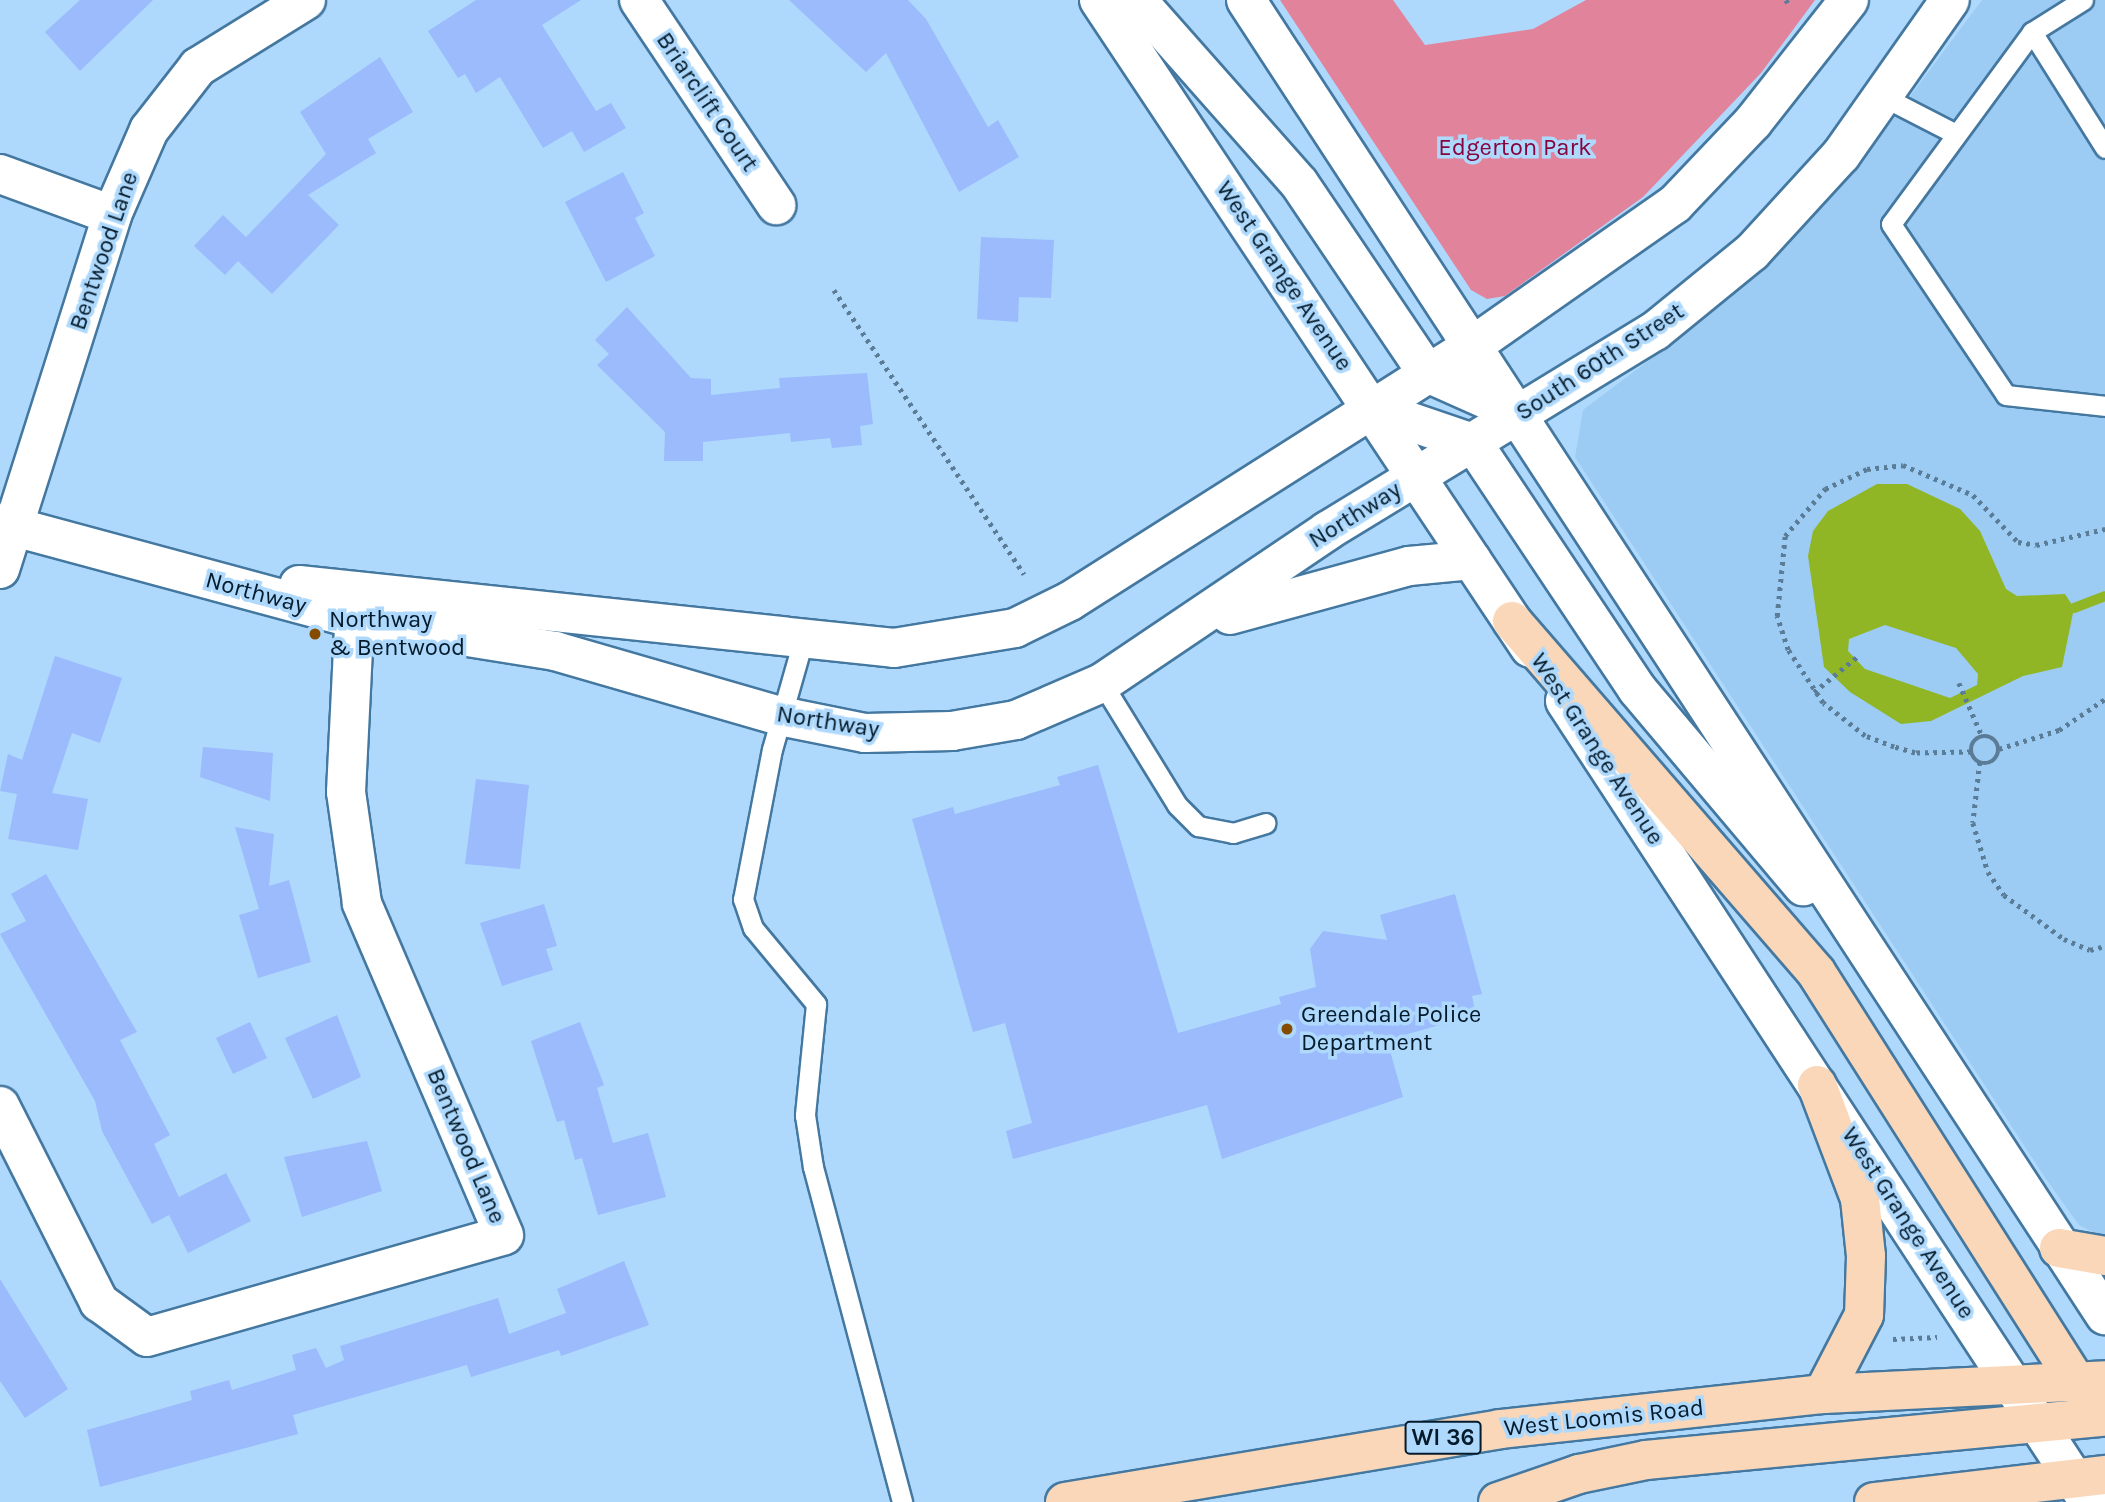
<!DOCTYPE html>
<style>
body{margin:0}
#map{position:relative;width:2105px;height:1502px;overflow:hidden;background:#aed9fd;font-family:Karla,sans-serif}
div>[style]{position:absolute}
.built>*{inset:0;background:#9ccbf3}
.green>*{inset:0;background:#e2839c}
.water>*{inset:0;background:#90b626}
.stream>*{height:10px;margin:-5px;padding:0 5px;transform-origin:5px;border-radius:5px;background:#90b626}
.building>*{inset:0;background:#9bbbfc}
.path>*{height:4.5px;margin-top:-2.25px;transform-origin:0;background:repeating-linear-gradient(90deg,#5b7c96 0 3.5px,transparent 0 8.5px)}
.path>.ring{margin:-2.25px;padding:0;box-sizing:content-box;background:none;border:4.5px solid #5b7c96;border-radius:50%}
.roads{filter:drop-shadow(2px 0 #4478a0) drop-shadow(-2px 0 #4478a0) drop-shadow(0 2px #4478a0) drop-shadow(0 -2px #4478a0)}
.lane>*{height:19px;margin:-9.5px;padding:0 9.5px;transform-origin:9.5px;border-radius:9.5px;background:#fff}
.street>*{height:38px;margin:-19px;padding:0 19px;transform-origin:19px;border-radius:19px;background:#fff}
.secondary>*{height:38px;margin:-19px;padding:0 19px;transform-origin:19px;border-radius:19px;background:#fff}
.primary>*{height:38px;margin:-19px;padding:0 19px;transform-origin:19px;border-radius:19px;background:#f9d7b8}
.dots>*{width:19px;height:19px;translate:-50% -50%;box-sizing:border-box;border:4px solid #aed9fd;border-radius:50%}
span{translate:-50% -50%;white-space:nowrap;text-align:center;line-height:1.15;-webkit-text-stroke:7px #aed9fd;paint-order:stroke}
.shield-label span{padding:2px 5px;background:#aed9fd;border:2px solid;border-radius:5px;-webkit-text-stroke-width:0}
.shield-label{font-size:23px;color:#051b2b;font-weight:700}
.street-label{font-size:24px;color:#051b2b}
.park-label{font-size:24px;color:#85053e}
.poi-label{font-size:24px;color:#051b2b}
.left{translate:0 -50%;text-align:left}
</style>
<div id="map">
<div class="built">
<div style="clip-path:polygon(1982px 0,2105px 0,2105px 1238px,2079px 1225px,2044px 1176px,1575px 457px,1583px 410px,1700px 322px,1870px 150px)"></div>
</div>
<div class="green">
<div style="clip-path:polygon(1280px 0,1393px 0,1425px 45px,1533px 29px,1586px 0,1815px 0,1761px 73px,1643px 197px,1505px 296px,1487px 299px,1471px 290px)"></div>
</div>
<div class="water">
<div style="clip-path:polygon(evenodd,1877px 484px,1907px 484px,1960px 509px,1980px 531px,2006px 589px,2017px 596px,2065px 594px,2074px 608px,2062px 667px,2023px 676px,1931px 721px,1901px 724px,1850px 692px,1824px 667px,1808px 556px,1813px 531px,1828px 511px,1877px 484px,1885px 625px,1956px 648px,1978px 674px,1977px 685px,1950px 698px,1865px 669px,1848px 651px,1849px 639px,1885px 625px)"></div>
</div>
<div class="stream">
<div style="left:2074px;top:608px;width:33px;rotate:-21deg"></div>
</div>
<div class="building">
<div style="clip-path:polygon(80px 0,153px 0,80px 71px,45px 32px)"></div>
<div style="clip-path:polygon(476px 0,581px 0,542px 25px,596px 111px,611px 103px,626px 128px,584px 152px,572px 131px,543px 148px,500px 77px,476px 93px,465px 74px,458px 78px,428px 31px)"></div>
<div style="clip-path:polygon(789px 0,908px 0,926px 19px,988px 127px,998px 120px,1019px 157px,959px 192px,886px 53px,866px 72px)"></div>
<div style="clip-path:polygon(380px 57px,413px 112px,368px 139px,376px 153px,308px 195px,339px 225px,272px 294px,238px 261px,225px 275px,194px 246px,223px 215px,246px 237px,326px 154px,300px 112px)"></div>
<div style="clip-path:polygon(623px 172px,644px 213px,635px 218px,655px 256px,606px 282px,565px 202px)"></div>
<div style="clip-path:polygon(981px 237px,1054px 240px,1051px 298px,1019px 297px,1018px 322px,977px 319px)"></div>
<div style="clip-path:polygon(627px 307px,691px 378px,711px 379px,711px 395px,780px 388px,779px 378px,867px 373px,873px 424px,860px 426px,862px 445px,832px 448px,830px 438px,791px 442px,790px 433px,703px 442px,703px 461px,664px 461px,665px 432px,597px 365px,609px 354px,595px 340px)"></div>
<div style="clip-path:polygon(55px 656px,122px 678px,100px 743px,72px 733px,52px 793px,88px 799px,78px 850px,8px 839px,17px 794px,0 791px,8px 754px,22px 760px)"></div>
<div style="clip-path:polygon(203px 747px,273px 753px,270px 801px,200px 777px)"></div>
<div style="clip-path:polygon(1098px 765px,1178px 1033px,1281px 1004px,1279px 997px,1316px 987px,1310px 949px,1323px 931px,1387px 940px,1380px 915px,1455px 894px,1482px 994px,1472px 996px,1475px 1010px,1464px 1018px,1387px 1040px,1403px 1097px,1222px 1159px,1207px 1105px,1013px 1159px,1006px 1131px,1032px 1123px,1005px 1023px,973px 1032px,912px 819px,953px 807px,955px 814px,1060px 785px,1057px 777px)"></div>
<div style="clip-path:polygon(476px 779px,529px 785px,520px 869px,465px 864px)"></div>
<div style="clip-path:polygon(235px 827px,274px 834px,269px 886px,289px 880px,311px 962px,258px 978px,239px 915px,259px 909px)"></div>
<div style="clip-path:polygon(46px 874px,137px 1032px,120px 1040px,170px 1135px,154px 1144px,179px 1197px,226px 1173px,251px 1221px,188px 1253px,169px 1215px,152px 1224px,102px 1131px,95px 1101px,0 934px,26px 921px,11px 894px)"></div>
<div style="clip-path:polygon(544px 904px,557px 946px,546px 949px,553px 970px,502px 986px,480px 923px)"></div>
<div style="clip-path:polygon(337px 1015px,361px 1077px,313px 1099px,285px 1038px)"></div>
<div style="clip-path:polygon(250px 1022px,267px 1058px,233px 1074px,216px 1038px)"></div>
<div style="clip-path:polygon(580px 1022px,604px 1085px,597px 1088px,613px 1143px,648px 1133px,666px 1197px,598px 1215px,582px 1158px,575px 1160px,564px 1120px,557px 1122px,531px 1041px)"></div>
<div style="clip-path:polygon(367px 1141px,382px 1191px,302px 1217px,284px 1157px)"></div>
<div style="clip-path:polygon(624px 1261px,649px 1325px,561px 1356px,559px 1350px,471px 1377px,467px 1365px,293px 1415px,298px 1434px,100px 1487px,87px 1430px,192px 1400px,190px 1391px,229px 1380px,232px 1390px,296px 1370px,292px 1355px,316px 1348px,326px 1368px,344px 1360px,340px 1346px,498px 1298px,509px 1334px,566px 1313px,557px 1289px)"></div>
<div style="clip-path:polygon(0 1279px,68px 1389px,25px 1418px,0 1381px)"></div>
</div>
<div class="path">
<div style="left:1786px;top:0;width:4px;rotate:56deg"></div>
<div style="left:834px;top:290px;width:342px;rotate:56.2deg"></div>
<div style="left:1959px;top:683px;width:58px;rotate:66.5deg"></div>
<div style="left:1814px;top:692px;width:57px;rotate:-39.3deg"></div>
<div class="ring" style="left:1971px;top:736px;width:23.5px;height:23.5px"></div>
<div style="left:1999px;top:749px;width:63px;rotate:-17.6deg"></div>
<div style="left:2059px;top:730px;width:55px;rotate:-34deg"></div>
<div style="left:1971px;top:752px;width:56px;rotate:179deg"></div>
<div style="left:1915px;top:753px;width:22px;rotate:-164deg"></div>
<div style="left:1894px;top:747px;width:31px;rotate:-159deg"></div>
<div style="left:1865px;top:736px;width:53px;rotate:-141.8deg"></div>
<div style="left:1823px;top:703px;width:64px;rotate:-123.4deg"></div>
<div style="left:1788px;top:650px;width:36px;rotate:-108deg"></div>
<div style="left:1777px;top:616px;width:80px;rotate:-84.3deg"></div>
<div style="left:1785px;top:536px;width:62px;rotate:-49.6deg"></div>
<div style="left:1825px;top:489px;width:47px;rotate:-25.5deg"></div>
<div style="left:1867px;top:469px;width:36px;rotate:-6deg"></div>
<div style="left:1903px;top:465px;width:76px;rotate:23.2deg"></div>
<div style="left:1973px;top:495px;width:65px;rotate:46.2deg"></div>
<div style="left:2018px;top:542px;width:18px;rotate:9deg"></div>
<div style="left:2036px;top:545px;width:71px;rotate:-13.1deg"></div>
<div style="left:1980px;top:762px;width:61px;rotate:96.5deg"></div>
<div style="left:1973px;top:823px;width:51px;rotate:73deg"></div>
<div style="left:1988px;top:872px;width:28px;rotate:55deg"></div>
<div style="left:2004px;top:895px;width:74px;rotate:36.3deg"></div>
<div style="left:2064px;top:939px;width:28px;rotate:23deg"></div>
<div style="left:2090px;top:950px;width:16px;rotate:-15deg"></div>
<div style="left:1893px;top:1339px;width:44px;rotate:-2.6deg"></div>
</div>
<div class="roads">
<div class="lane">
<div style="left:2083px;top:0;width:60px;rotate:147.9deg"></div>
<div style="left:2032px;top:32px;width:238px;rotate:126.3deg"></div>
<div style="left:1891px;top:224px;width:206px;rotate:56.1deg"></div>
<div style="left:2006px;top:395px;width:100px;rotate:6.3deg"></div>
<div style="left:2032px;top:32px;width:137px;rotate:57.8deg"></div>
<div style="left:1882px;top:96px;width:83px;rotate:27.2deg"></div>
<div style="left:804px;top:637px;width:116px;rotate:105.9deg"></div>
<div style="left:772px;top:749px;width:153px;rotate:100.9deg"></div>
<div style="left:743px;top:899px;width:31px;rotate:71deg"></div>
<div style="left:753px;top:928px;width:99px;rotate:50.3deg"></div>
<div style="left:816px;top:1004px;width:112px;rotate:95.7deg"></div>
<div style="left:805px;top:1115px;width:53px;rotate:81.3deg"></div>
<div style="left:813px;top:1167px;width:347px;rotate:75.1deg"></div>
<div style="left:1102px;top:683px;width:143px;rotate:58.4deg"></div>
<div style="left:1177px;top:805px;width:30px;rotate:45deg"></div>
<div style="left:1198px;top:826px;width:36px;rotate:11deg"></div>
<div style="left:1233px;top:833px;width:34px;rotate:-17deg"></div>
</div>
<div class="street">
<div style="left:639px;top:0;width:247px;rotate:56.2deg"></div>
<div style="left:0;top:174px;width:119px;rotate:20.1deg"></div>
<div style="left:0;top:569px;width:371px;rotate:-72.4deg"></div>
<div style="left:112px;top:215px;width:93px;rotate:-66.5deg"></div>
<div style="left:149px;top:130px;width:80px;rotate:-52.1deg"></div>
<div style="left:198px;top:67px;width:127px;rotate:-31.8deg"></div>
<div style="left:0;top:1106px;width:220px;rotate:63.2deg"></div>
<div style="left:99px;top:1302px;width:59px;rotate:36.1deg"></div>
<div style="left:147px;top:1337px;width:371px;rotate:-15.9deg"></div>
<div style="left:504px;top:1235px;width:361px;rotate:-113.2deg"></div>
<div style="left:362px;top:903px;width:112px;rotate:-98.2deg"></div>
<div style="left:346px;top:792px;width:201px;rotate:-87.2deg"></div>
</div>
<div class="secondary">
<div style="left:1099px;top:0;width:778px;rotate:56.37deg"></div>
<div style="left:1137px;top:0;width:244px;rotate:48.5deg"></div>
<div style="left:1299px;top:183px;width:229px;rotate:56deg"></div>
<div style="left:1427px;top:373px;width:104px;rotate:23.9deg"></div>
<div style="left:1246px;top:0;width:1571px;rotate:56.85deg"></div>
<div style="left:1373px;top:409px;width:106px;rotate:18.8deg"></div>
<div style="left:1473px;top:443px;width:296px;rotate:56.3deg"></div>
<div style="left:1637px;top:689px;width:258px;rotate:49.9deg"></div>
<div style="left:0;top:523px;width:368px;rotate:15.1deg"></div>
<div style="left:355px;top:619px;width:203px;rotate:9.1deg"></div>
<div style="left:555px;top:651px;width:234px;rotate:16.1deg"></div>
<div style="left:780px;top:716px;width:87px;rotate:11.3deg"></div>
<div style="left:865px;top:733px;width:87px;rotate:-1.3deg"></div>
<div style="left:952px;top:731px;width:65px;rotate:-9.8deg"></div>
<div style="left:1016px;top:720px;width:94px;rotate:-23.3deg"></div>
<div style="left:1102px;top:683px;width:272px;rotate:-34deg"></div>
<div style="left:1327px;top:531px;width:384px;rotate:-31.4deg"></div>
<div style="left:1655px;top:331px;width:125px;rotate:-39.2deg"></div>
<div style="left:1752px;top:252px;width:132px;rotate:-47.5deg"></div>
<div style="left:1841px;top:155px;width:189px;rotate:-54.9deg"></div>
<div style="left:299px;top:585px;width:598px;rotate:6.04deg"></div>
<div style="left:894px;top:648px;width:123px;rotate:-9.4deg"></div>
<div style="left:1015px;top:628px;width:61px;rotate:-26.1deg"></div>
<div style="left:1070px;top:601px;width:480px;rotate:-32.4deg"></div>
<div style="left:1475px;top:344px;width:244px;rotate:-35deg"></div>
<div style="left:1675px;top:204px;width:113px;rotate:-46.4deg"></div>
<div style="left:1753px;top:122px;width:155px;rotate:-51.8deg"></div>
<div style="left:1230px;top:615px;width:186px;rotate:-15.3deg"></div>
<div style="left:1409px;top:566px;width:63px;rotate:-5.4deg"></div>
<div style="left:1565px;top:701px;width:957px;rotate:56.81deg"></div>
</div>
<div class="primary">
<div style="left:1512px;top:621px;width:464px;rotate:49.1deg"></div>
<div style="left:1816px;top:972px;width:487px;rotate:57.6deg"></div>
<div style="left:2077px;top:1383px;width:38px;rotate:42deg"></div>
<div style="left:1817px;top:1085px;width:122px;rotate:69.3deg"></div>
<div style="left:1860px;top:1199px;width:57px;rotate:84deg"></div>
<div style="left:1866px;top:1256px;width:59px;rotate:91.9deg"></div>
<div style="left:1864px;top:1315px;width:89px;rotate:117.4deg"></div>
<div style="left:2059px;top:1248px;width:47px;rotate:9.9deg"></div>
<div style="left:1065px;top:1502px;width:441px;rotate:-9.5deg"></div>
<div style="left:1500px;top:1429px;width:325px;rotate:-6.2deg"></div>
<div style="left:1823px;top:1394px;width:282px;rotate:-2.8deg"></div>
<div style="left:1498px;top:1502px;width:86px;rotate:-19.1deg"></div>
<div style="left:1579px;top:1474px;width:68px;rotate:-11.8deg"></div>
<div style="left:1646px;top:1460px;width:461px;rotate:-5.4deg"></div>
<div style="left:1874px;top:1502px;width:233px;rotate:-6.7deg"></div>
</div>
</div>
<div class="dots">
<div style="left:315px;top:634px;background:#854c00"></div>
<div style="left:1287px;top:1029px;background:#854c00"></div>
</div>
<div class="shield-label">
<span style="left:1443px;top:1438px">WI 36</span>
</div>
<div class="street-label">
<span style="left:707px;top:102px;rotate:56deg">Briarclift Court</span>
<span style="left:104px;top:251px;rotate:-71deg">Bentwood Lane</span>
<span style="left:1284px;top:276px;rotate:56deg">West Grange Avenue</span>
<span style="left:1600px;top:362px;rotate:-33deg">South 60th Street</span>
<span style="left:1355px;top:515px;rotate:-32deg">Northway</span>
<span style="left:256px;top:593px;rotate:15deg">Northway</span>
<span style="left:828px;top:722px;rotate:9deg">Northway</span>
<span style="left:1597px;top:749px;rotate:57deg">West Grange Avenue</span>
<span style="left:466px;top:1146px;rotate:67deg">Bentwood Lane</span>
<span style="left:1908px;top:1223px;rotate:57deg">West Grange Avenue</span>
<span style="left:1604px;top:1418px;rotate:-6deg">West Loomis Road</span>
</div>
<div class="park-label">
<span style="left:1515px;top:148px">Edgerton Park</span>
</div>
<div class="poi-label">
<span class="left" style="left:329px;top:634px">Northway<br>&amp; Bentwood</span>
<span class="left" style="left:1301px;top:1029px">Greendale Police<br>Department</span>
</div>
</div>
